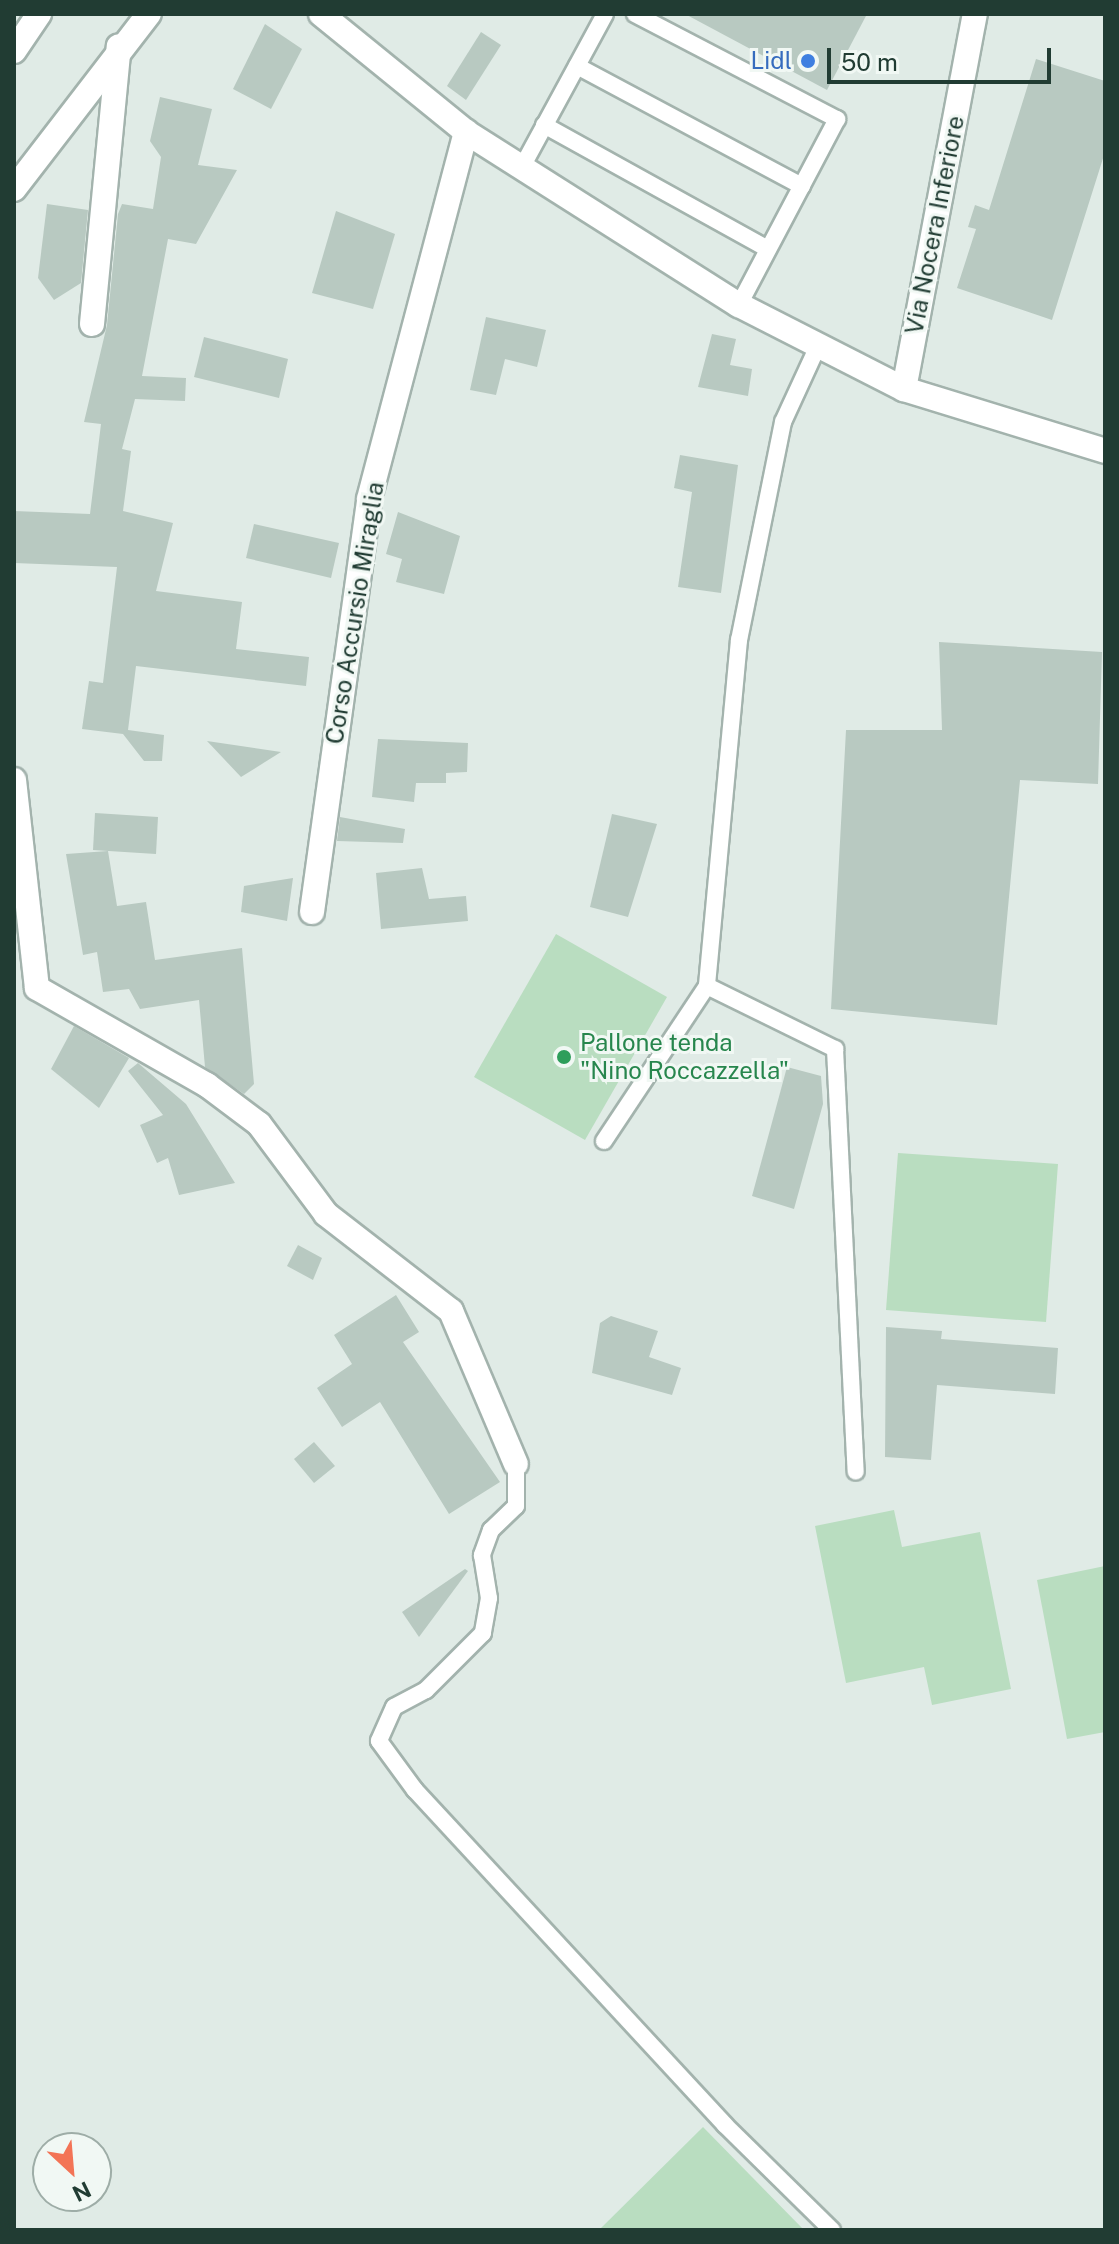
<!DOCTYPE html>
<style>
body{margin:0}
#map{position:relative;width:1119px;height:2244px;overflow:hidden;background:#e0ebe6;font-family:"Public Sans",sans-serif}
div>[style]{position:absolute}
.green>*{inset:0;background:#b9ddc0}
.building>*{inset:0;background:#b8c9c1}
.roads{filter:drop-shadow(2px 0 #a3b3ad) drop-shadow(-2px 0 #a3b3ad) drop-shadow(0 2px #a3b3ad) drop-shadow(0 -2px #a3b3ad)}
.service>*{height:16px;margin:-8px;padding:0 8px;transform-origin:8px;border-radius:8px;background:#fff}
.minor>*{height:24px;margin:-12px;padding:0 12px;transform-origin:12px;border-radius:12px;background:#fff}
.tertiary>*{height:24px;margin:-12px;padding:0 12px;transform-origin:12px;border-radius:12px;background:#fff}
.secondary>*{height:24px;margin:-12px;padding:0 12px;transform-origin:12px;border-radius:12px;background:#fff}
.dots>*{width:22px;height:22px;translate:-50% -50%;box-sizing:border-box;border:4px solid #f1f8f4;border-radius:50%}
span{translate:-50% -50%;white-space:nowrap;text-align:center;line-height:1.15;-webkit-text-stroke:6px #f1f8f4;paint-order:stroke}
.shop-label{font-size:24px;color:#366cbe}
.right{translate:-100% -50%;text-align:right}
.street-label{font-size:24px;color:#213c33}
.leisure-label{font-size:24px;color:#27864d}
.left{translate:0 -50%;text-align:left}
.frame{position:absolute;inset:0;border:16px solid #213c33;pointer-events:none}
.north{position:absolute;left:32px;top:2132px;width:80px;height:80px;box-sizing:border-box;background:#f1f8f4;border:2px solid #9eada7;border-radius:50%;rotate:154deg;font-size:22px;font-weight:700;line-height:32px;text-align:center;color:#213c33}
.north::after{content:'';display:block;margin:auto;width:28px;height:36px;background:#f37456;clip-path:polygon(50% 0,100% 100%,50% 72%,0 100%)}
.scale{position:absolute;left:827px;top:48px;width:224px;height:36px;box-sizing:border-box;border:4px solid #213c33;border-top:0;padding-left:10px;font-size:24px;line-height:28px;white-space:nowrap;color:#213c33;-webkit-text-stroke:6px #f1f8f4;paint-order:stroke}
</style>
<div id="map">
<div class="green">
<div style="clip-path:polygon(556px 934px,667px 997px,585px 1140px,474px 1077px)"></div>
<div style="clip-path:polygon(898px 1153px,1058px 1164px,1046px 1322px,886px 1310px)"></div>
<div style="clip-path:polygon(894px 1510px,902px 1547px,980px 1532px,1011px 1689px,932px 1705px,924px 1667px,846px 1683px,815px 1526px)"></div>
<div style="clip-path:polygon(1105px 1566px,1105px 1732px,1067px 1739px,1037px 1580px)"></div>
<div style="clip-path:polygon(703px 2127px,804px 2230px,599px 2230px)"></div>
</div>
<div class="building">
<div style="clip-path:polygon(685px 14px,867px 14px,827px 90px)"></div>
<div style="clip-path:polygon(265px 24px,302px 49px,271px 109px,233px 89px)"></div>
<div style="clip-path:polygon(481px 32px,501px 45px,466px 100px,447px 86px)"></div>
<div style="clip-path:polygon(1036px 59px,1105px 81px,1105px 152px,1052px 320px,957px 288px,976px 229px,968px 227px,975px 205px,989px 210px)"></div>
<div style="clip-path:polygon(160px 97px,212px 109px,198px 165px,237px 170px,196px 244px,168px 239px,142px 376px,186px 378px,185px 401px,135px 399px,122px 449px,131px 451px,123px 511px,173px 523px,156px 591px,242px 602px,236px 649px,309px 657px,306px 686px,136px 666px,128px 730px,164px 735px,162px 761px,144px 761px,123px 734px,82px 729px,89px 681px,103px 683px,117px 567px,14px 563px,14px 511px,90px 514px,101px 424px,84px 422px,107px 325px,118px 214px,122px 204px,153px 209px,161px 157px,150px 141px)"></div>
<div style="clip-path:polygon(47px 204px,88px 210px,81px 283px,54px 300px,38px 278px)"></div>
<div style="clip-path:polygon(336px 211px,395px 234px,373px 309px,312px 293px)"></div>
<div style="clip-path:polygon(486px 317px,546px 330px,537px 367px,505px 359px,496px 395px,470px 390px)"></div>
<div style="clip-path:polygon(712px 334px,736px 339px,730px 365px,752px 369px,748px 396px,698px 387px)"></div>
<div style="clip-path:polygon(204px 337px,288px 359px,279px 398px,194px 377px)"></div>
<div style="clip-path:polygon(680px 455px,738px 465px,721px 593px,678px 587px,692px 492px,674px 488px)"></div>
<div style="clip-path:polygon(398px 512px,460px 536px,444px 594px,396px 582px,402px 559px,386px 554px)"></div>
<div style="clip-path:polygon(254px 524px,339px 543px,331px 578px,246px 558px)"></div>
<div style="clip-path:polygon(939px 642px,1102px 652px,1098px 784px,1020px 780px,997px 1025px,831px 1009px,846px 730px,942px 730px)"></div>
<div style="clip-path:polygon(378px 739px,468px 743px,467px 772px,446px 773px,446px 783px,416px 783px,414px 802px,372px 797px)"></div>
<div style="clip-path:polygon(207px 741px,281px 752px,241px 777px)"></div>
<div style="clip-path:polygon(95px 813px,158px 817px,156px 854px,93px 850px)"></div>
<div style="clip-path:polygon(612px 814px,657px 824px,628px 917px,590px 907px)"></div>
<div style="clip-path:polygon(340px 817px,405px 829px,403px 843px,337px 841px)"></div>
<div style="clip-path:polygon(108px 851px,117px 906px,146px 902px,155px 960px,242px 948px,254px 1084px,244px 1094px,205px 1067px,199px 1000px,140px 1009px,129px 989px,103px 992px,97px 952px,83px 955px,66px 854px)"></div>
<div style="clip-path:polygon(422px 868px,429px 899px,466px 896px,468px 921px,381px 929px,376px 873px)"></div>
<div style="clip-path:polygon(293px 878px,287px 921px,241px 912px,244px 886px)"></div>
<div style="clip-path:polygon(74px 1026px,129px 1058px,99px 1108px,51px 1069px)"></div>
<div style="clip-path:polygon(138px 1063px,186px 1104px,235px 1183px,179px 1195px,168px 1158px,157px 1163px,140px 1125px,163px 1115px,128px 1071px)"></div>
<div style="clip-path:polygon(787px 1067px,821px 1076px,823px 1104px,794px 1209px,752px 1196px)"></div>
<div style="clip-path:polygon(298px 1245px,322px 1258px,313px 1280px,287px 1266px)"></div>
<div style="clip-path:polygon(396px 1295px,419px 1332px,403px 1342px,500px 1482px,449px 1514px,380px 1402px,342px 1427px,317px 1388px,352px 1364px,334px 1335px)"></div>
<div style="clip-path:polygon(611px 1316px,658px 1331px,649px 1357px,681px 1368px,672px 1395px,592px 1373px,600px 1323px)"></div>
<div style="clip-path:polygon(886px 1327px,942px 1331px,941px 1339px,1058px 1348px,1055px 1394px,937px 1385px,931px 1460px,885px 1457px)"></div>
<div style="clip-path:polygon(314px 1442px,335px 1466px,314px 1483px,294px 1459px)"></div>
<div style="clip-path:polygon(465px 1569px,468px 1571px,419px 1637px,402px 1612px)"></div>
</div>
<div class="roads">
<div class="service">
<div style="left:635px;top:14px;width:228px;rotate:27.5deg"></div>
<div style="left:837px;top:119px;width:210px;rotate:117.8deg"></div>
<div style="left:577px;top:66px;width:255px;rotate:28.1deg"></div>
<div style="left:544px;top:125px;width:256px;rotate:29deg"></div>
<div style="left:522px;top:167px;width:174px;rotate:-61.5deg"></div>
<div style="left:817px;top:348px;width:81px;rotate:114.7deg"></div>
<div style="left:783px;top:422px;width:222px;rotate:101.4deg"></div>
<div style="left:739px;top:640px;width:347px;rotate:95.3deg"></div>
<div style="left:707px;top:986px;width:143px;rotate:26.2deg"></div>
<div style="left:835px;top:1049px;width:423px;rotate:87.2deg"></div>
<div style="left:604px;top:1141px;width:186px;rotate:-56.4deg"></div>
<div style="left:516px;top:1464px;width:42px;rotate:90deg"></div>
<div style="left:516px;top:1506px;width:35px;rotate:136deg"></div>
<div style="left:491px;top:1530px;width:27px;rotate:110deg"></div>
<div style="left:482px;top:1555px;width:44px;rotate:80.8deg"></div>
<div style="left:489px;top:1598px;width:36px;rotate:100deg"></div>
<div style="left:483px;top:1633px;width:81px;rotate:135deg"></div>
<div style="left:426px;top:1690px;width:36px;rotate:152deg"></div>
<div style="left:394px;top:1707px;width:37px;rotate:114deg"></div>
<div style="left:379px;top:1741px;width:61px;rotate:53.7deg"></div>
<div style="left:415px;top:1790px;width:456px;rotate:47.2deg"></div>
<div style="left:725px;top:2125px;width:150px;rotate:44.5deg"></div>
</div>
<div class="minor">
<div style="left:14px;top:189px;width:221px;rotate:-52.4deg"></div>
<div style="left:92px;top:324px;width:279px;rotate:-84.5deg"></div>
<div style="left:904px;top:389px;width:382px;rotate:-79.3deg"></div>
<div style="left:14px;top:780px;width:209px;rotate:83.7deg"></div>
<div style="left:37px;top:988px;width:196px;rotate:29.7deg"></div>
<div style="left:207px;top:1085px;width:65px;rotate:36.9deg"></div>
<div style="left:259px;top:1124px;width:112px;rotate:53.3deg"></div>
<div style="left:326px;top:1214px;width:158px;rotate:37.8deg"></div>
<div style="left:451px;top:1311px;width:166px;rotate:67deg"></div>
<div style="left:312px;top:912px;width:417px;rotate:-82.1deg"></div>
<div style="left:369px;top:499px;width:380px;rotate:-75.2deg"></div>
</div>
<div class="tertiary">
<div style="left:321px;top:14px;width:187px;rotate:39.1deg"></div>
<div style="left:466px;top:132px;width:323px;rotate:32.4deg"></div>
<div style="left:739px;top:305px;width:185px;rotate:27deg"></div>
<div style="left:904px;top:389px;width:210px;rotate:17.1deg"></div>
</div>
<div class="secondary">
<div style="left:14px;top:51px;width:45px;rotate:-56deg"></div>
</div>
</div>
<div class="dots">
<div style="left:808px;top:61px;background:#3f7fe0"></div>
<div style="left:564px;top:1057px;background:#2e9e5b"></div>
</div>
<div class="shop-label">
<span class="right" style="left:792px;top:61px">Lidl</span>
</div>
<div class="street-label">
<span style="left:935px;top:225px;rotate:-79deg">Via Nocera Inferiore</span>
<span style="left:355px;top:613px;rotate:-81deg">Corso Accursio Miraglia</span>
</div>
<div class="leisure-label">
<span class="left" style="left:580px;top:1057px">Pallone tenda<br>"Nino Roccazzella"</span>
</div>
<div class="frame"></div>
<div class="north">N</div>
<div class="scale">50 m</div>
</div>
